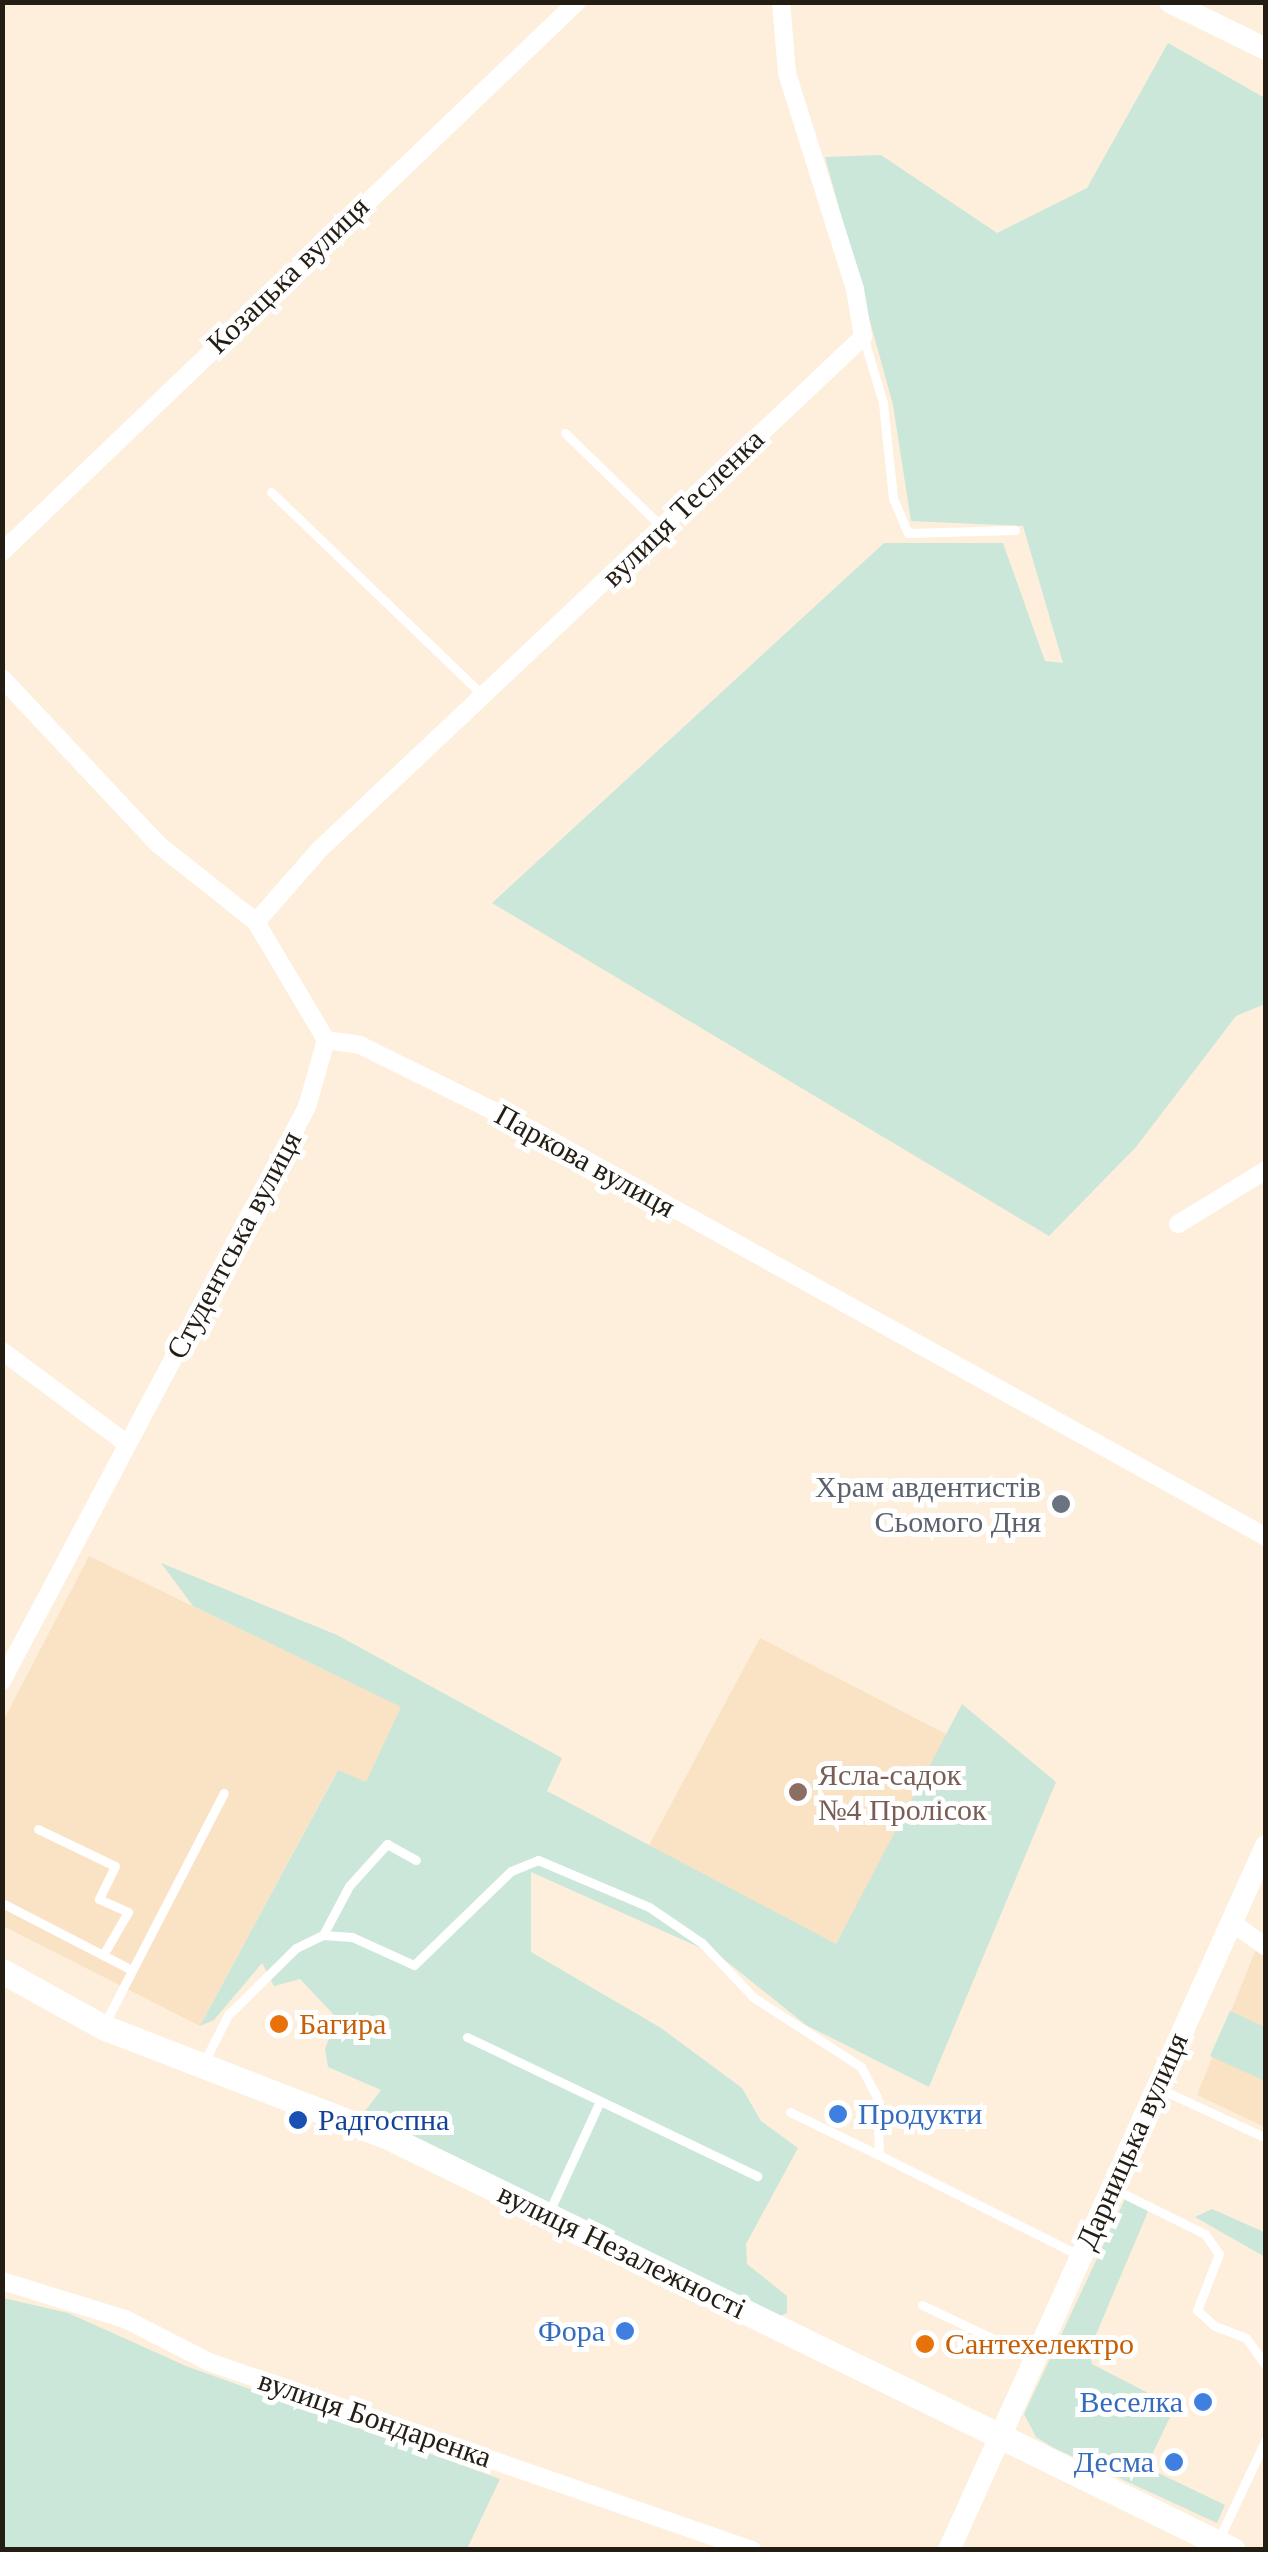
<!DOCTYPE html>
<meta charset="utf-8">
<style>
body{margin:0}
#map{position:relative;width:1268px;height:2552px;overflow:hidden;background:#feefdc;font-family:"Times New Roman",serif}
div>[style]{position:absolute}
.built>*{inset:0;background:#fae3c4}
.green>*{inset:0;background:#cae7d9}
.service>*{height:9px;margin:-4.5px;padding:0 4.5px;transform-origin:4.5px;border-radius:4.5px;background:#fff}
.minor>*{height:18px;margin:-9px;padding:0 9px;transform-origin:9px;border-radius:9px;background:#fff}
.tertiary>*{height:22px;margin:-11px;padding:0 11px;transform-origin:11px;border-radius:11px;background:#fff}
.secondary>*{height:25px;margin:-12.5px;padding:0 12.5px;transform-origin:12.5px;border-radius:12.5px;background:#fff}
.dots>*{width:28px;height:28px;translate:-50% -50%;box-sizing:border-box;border:5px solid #fff;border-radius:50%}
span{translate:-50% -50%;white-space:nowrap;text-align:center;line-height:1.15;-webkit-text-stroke:10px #fff;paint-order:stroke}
.street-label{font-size:30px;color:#231d14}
.worship-label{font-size:30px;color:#5b616d}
.right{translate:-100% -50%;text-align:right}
.education-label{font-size:30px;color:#785e54}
.left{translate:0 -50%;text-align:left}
.food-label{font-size:30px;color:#c56008}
.shop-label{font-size:30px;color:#366cbe}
.transit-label{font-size:30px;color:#164399}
.frame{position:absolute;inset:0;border:5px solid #231d14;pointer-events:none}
</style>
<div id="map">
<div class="built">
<div style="clip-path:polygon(89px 1556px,402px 1707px,366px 1782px,337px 1771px,200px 2026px,3px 1926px,2px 1723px)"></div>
<div style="clip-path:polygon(760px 1638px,950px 1736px,836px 1944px,647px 1849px)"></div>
<div style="clip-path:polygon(1265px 1927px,1265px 2127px,1197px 2095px)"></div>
</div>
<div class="green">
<div style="clip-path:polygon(1168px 43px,1265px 98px,1265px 1004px,1236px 1016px,1136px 1147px,1049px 1236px,492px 903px,884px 543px,1003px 543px,1045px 661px,1063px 663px,1023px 526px,911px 521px,893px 405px,825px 157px,881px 155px,997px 233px,1087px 188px)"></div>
<div style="clip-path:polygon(161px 1563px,337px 1635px,562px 1758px,547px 1791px,836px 1944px,962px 1704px,1056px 1782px,929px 2087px,806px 2025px,721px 1957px,531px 1872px,531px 1952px,661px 2028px,742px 2088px,761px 2121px,798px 2148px,746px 2244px,747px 2264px,787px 2296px,787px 2313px,780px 2316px,363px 2114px,381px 2090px,328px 2067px,325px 2049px,337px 2018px,300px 1979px,274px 1986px,262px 1963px,214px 2020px,200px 2026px,338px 1770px,366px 1782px,401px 1707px,193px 1606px)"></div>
<div style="clip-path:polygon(1230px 2011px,1265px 2027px,1265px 2081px,1210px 2056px)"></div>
<div style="clip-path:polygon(1125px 2199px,1149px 2209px,1089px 2351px,1092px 2364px,1175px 2407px,1146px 2467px,1225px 2505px,1217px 2523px,1054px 2448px,1036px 2437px,1024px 2414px)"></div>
<div style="clip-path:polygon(1212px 2209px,1264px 2232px,1265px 2257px,1195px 2217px)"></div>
<div style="clip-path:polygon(3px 2298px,68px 2313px,186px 2366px,500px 2479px,467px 2549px,3px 2549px)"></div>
</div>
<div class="service">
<div style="left:864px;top:339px;width:67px;rotate:73.5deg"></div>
<div style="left:883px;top:403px;width:96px;rotate:84deg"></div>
<div style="left:893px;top:498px;width:38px;rotate:67deg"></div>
<div style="left:908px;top:533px;width:107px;rotate:-1.6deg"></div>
<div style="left:565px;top:433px;width:136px;rotate:44.1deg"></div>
<div style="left:271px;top:492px;width:295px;rotate:43.8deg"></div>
<div style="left:38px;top:1829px;width:85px;rotate:25.7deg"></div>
<div style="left:115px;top:1866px;width:37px;rotate:116deg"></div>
<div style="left:99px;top:1899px;width:32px;rotate:24deg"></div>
<div style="left:128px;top:1912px;width:50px;rotate:120.2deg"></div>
<div style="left:4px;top:1904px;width:144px;rotate:27.3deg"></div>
<div style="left:323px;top:1935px;width:55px;rotate:-62deg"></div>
<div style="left:349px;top:1886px;width:57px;rotate:-47.9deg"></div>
<div style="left:387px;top:1844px;width:33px;rotate:29deg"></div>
<div style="left:104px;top:2025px;width:261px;rotate:-62.7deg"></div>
<div style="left:467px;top:2037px;width:322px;rotate:25.6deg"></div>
<div style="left:204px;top:2062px;width:53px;rotate:-62.9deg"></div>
<div style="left:228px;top:2015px;width:95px;rotate:-44.6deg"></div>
<div style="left:296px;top:1948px;width:30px;rotate:-26deg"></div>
<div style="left:323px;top:1935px;width:29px;rotate:4deg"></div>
<div style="left:352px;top:1937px;width:68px;rotate:24.3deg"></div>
<div style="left:414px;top:1965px;width:135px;rotate:-44.1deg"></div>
<div style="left:511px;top:1871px;width:29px;rotate:-22deg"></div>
<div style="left:538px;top:1860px;width:121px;rotate:22.9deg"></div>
<div style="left:649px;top:1907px;width:64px;rotate:34.2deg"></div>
<div style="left:702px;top:1943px;width:74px;rotate:46.6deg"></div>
<div style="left:753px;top:1997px;width:129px;rotate:32.9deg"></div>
<div style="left:861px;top:2067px;width:34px;rotate:62deg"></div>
<div style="left:877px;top:2097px;width:58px;rotate:88deg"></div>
<div style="left:879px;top:2155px;width:224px;rotate:26.6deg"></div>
<div style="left:1158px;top:2088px;width:119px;rotate:24.8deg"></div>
<div style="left:790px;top:2112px;width:99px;rotate:25.8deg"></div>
<div style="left:1114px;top:2189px;width:102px;rotate:26.3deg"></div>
<div style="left:1205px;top:2234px;width:24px;rotate:55deg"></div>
<div style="left:1219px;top:2254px;width:60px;rotate:111.4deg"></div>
<div style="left:1197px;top:2310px;width:24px;rotate:42deg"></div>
<div style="left:1215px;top:2326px;width:33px;rotate:21deg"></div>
<div style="left:1246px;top:2338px;width:34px;rotate:54deg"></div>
<div style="left:549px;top:2212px;width:122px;rotate:-65.3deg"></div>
<div style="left:922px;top:2305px;width:122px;rotate:25.3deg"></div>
<div style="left:1218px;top:2541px;width:113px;rotate:-64.8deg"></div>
</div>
<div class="minor">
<div style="left:2px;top:552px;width:796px;rotate:-43.73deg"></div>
<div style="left:2px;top:678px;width:229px;rotate:46.8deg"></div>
<div style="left:159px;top:845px;width:124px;rotate:38.4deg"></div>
<div style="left:256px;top:922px;width:137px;rotate:59.3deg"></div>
<div style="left:256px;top:922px;width:96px;rotate:-48.8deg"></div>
<div style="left:319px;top:850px;width:748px;rotate:-43.32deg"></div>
<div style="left:863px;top:337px;width:49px;rotate:-99.5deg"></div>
<div style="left:855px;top:289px;width:226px;rotate:-107.5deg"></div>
<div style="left:787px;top:73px;width:71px;rotate:-94.8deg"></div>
<div style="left:326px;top:1040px;width:34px;rotate:8deg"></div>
<div style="left:360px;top:1045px;width:194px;rotate:26.3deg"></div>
<div style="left:534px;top:1131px;width:837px;rotate:29.01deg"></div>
<div style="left:1178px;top:1224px;width:103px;rotate:-31.5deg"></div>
<div style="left:2px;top:1351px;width:154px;rotate:36.6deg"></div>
<div style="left:2px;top:1681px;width:650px;rotate:-62.02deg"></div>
<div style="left:307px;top:1107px;width:70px;rotate:-74.2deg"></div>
<div style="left:1231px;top:1922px;width:43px;rotate:35.5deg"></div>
<div style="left:2px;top:2281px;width:129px;rotate:17.2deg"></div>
<div style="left:125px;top:2319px;width:94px;rotate:27.1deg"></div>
<div style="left:209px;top:2362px;width:575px;rotate:19.1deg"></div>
</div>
<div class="tertiary">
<div style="left:1170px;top:2px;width:107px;rotate:26.1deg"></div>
<div style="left:949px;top:2550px;width:772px;rotate:-65.76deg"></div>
</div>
<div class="secondary">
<div style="left:2px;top:1971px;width:115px;rotate:29deg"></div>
<div style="left:103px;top:2027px;width:308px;rotate:21.1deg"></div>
<div style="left:390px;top:2138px;width:938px;rotate:26.05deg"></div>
</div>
<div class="dots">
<div style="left:1061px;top:1504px;background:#6b7280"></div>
<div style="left:798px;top:1792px;background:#8d6e63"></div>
<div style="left:279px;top:2024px;background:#e8710a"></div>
<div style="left:838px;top:2114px;background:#3f7fe0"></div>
<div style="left:298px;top:2120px;background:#1a4fb4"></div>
<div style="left:625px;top:2331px;background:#3f7fe0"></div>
<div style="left:925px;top:2344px;background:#e8710a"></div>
<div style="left:1203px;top:2402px;background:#3f7fe0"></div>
<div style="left:1174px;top:2462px;background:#3f7fe0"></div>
</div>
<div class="street-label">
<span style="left:288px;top:275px;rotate:-44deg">Козацька вулиця</span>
<span style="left:683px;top:508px;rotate:-44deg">вулиця Тесленка</span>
<span style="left:585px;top:1161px;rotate:29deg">Паркова вулиця</span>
<span style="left:234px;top:1245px;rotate:-62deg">Студентська вулиця</span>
<span style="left:1132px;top:2141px;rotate:-66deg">Дарницька вулиця</span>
<span style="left:622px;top:2251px;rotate:26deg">вулиця Незалежності</span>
<span style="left:375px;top:2419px;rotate:19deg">вулиця Бондаренка</span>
</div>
<div class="worship-label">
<span class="right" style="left:1041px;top:1504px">Храм авдентистів<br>Сьомого Дня</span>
</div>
<div class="education-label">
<span class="left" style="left:818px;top:1792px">Ясла-садок<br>№4 Пролісок</span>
</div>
<div class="food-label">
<span class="left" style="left:299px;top:2024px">Багира</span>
<span class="left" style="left:945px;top:2344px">Сантехелектро</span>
</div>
<div class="shop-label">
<span class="left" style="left:858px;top:2114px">Продукти</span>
<span class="right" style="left:605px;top:2331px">Фора</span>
<span class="right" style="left:1183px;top:2402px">Веселка</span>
<span class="right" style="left:1154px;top:2462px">Десма</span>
</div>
<div class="transit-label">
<span class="left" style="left:318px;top:2120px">Радгоспна</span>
</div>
<div class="frame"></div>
</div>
